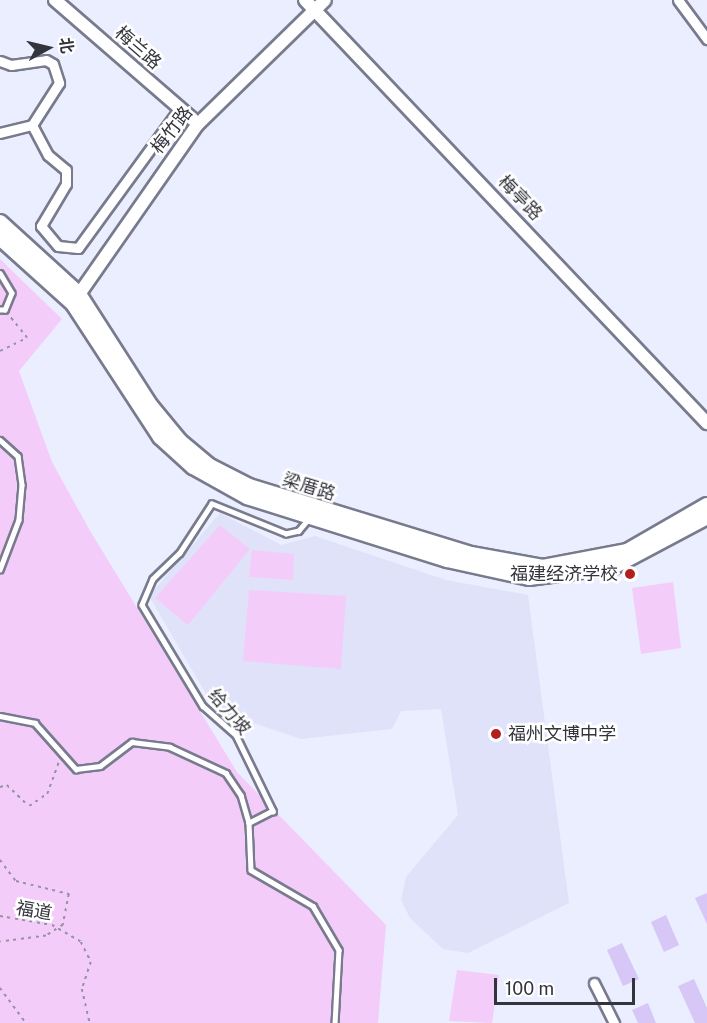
<!DOCTYPE html>
<meta charset="utf-8">
<style>
body{margin:0}
#map{position:relative;width:707px;height:1023px;overflow:hidden;background:#ebeeff;font-family:"Public Sans","Noto Sans SC",sans-serif}
div>[style]{position:absolute}
.built>*{inset:0;background:#dfe2f9}
.green>*{inset:0;background:#f4ccf9}
.building>*{inset:0;background:#d7c7f7}
.path>*{height:1.5px;margin-top:-0.75px;transform-origin:0;background:repeating-linear-gradient(90deg,#9294a1 0 3px,transparent 0 7.5px)}
.roads{filter:drop-shadow(2px 0 #787b8d) drop-shadow(-2px 0 #787b8d) drop-shadow(0 2px #787b8d) drop-shadow(0 -2px #787b8d)}
.service>*{height:4.5px;margin:-2.25px;padding:0 2.25px;transform-origin:2.25px;border-radius:2.25px;background:#fff}
.minor>*{height:9px;margin:-4.5px;padding:0 4.5px;transform-origin:4.5px;border-radius:4.5px;background:#fff}
.tertiary>*{height:12px;margin:-6px;padding:0 6px;transform-origin:6px;border-radius:6px;background:#fff}
.secondary>*{height:14px;margin:-7px;padding:0 7px;transform-origin:7px;border-radius:7px;background:#fff}
.path-bridge>*{height:1.5px;margin-top:-0.75px;transform-origin:0;background:repeating-linear-gradient(90deg,#9294a1 0 3px,transparent 0 7.5px)}
.dots>*{width:16px;height:16px;translate:-50% -50%;box-sizing:border-box;border:3px solid #fff;border-radius:50%}
span{translate:-50% -50%;white-space:nowrap;text-align:center;line-height:1.15;-webkit-text-stroke:5px #fff;paint-order:stroke}
.street-label{font-size:18px;color:#33343c}
.poi-label{font-size:18px;color:#33343c}
.right{translate:-100% -50%;text-align:right}
.left{translate:0 -50%;text-align:left}
.north{position:absolute;left:18px;top:18px;width:60px;height:60px;-webkit-text-stroke:4px #fff;paint-order:stroke;rotate:82deg;font-size:16px;font-weight:700;line-height:24px;text-align:center;color:#33343c}
.north::after{content:'';display:block;margin:auto;width:21px;height:27px;background:#33343c;clip-path:polygon(50% 0,100% 100%,50% 72%,0 100%)}
.scale{position:absolute;left:494px;top:978px;width:141px;height:27px;box-sizing:border-box;border:3px solid #33343c;border-top:0;padding-left:8px;font-size:18px;line-height:21px;white-space:nowrap;color:#33343c;-webkit-text-stroke:4px #fff;paint-order:stroke}
</style>
<div id="map">
<div class="built">
<div style="clip-path:polygon(220px 513px,281px 545px,315px 536px,446px 580px,528px 595px,569px 903px,468px 953px,443px 949px,410px 918px,401px 900px,406px 877px,458px 815px,441px 709px,401px 711px,392px 729px,301px 739px,229px 715px,209px 699px,149px 596px)"></div>
</div>
<div class="green">
<div style="clip-path:polygon(0 259px,62px 319px,19px 371px,52px 462px,89px 529px,237px 772px,386px 925px,378px 1023px,0 1023px)"></div>
<div style="clip-path:polygon(220px 525px,250px 549px,188px 625px,155px 598px)"></div>
<div style="clip-path:polygon(252px 550px,294px 554px,293px 580px,249px 577px)"></div>
<div style="clip-path:polygon(673px 582px,681px 648px,641px 654px,632px 588px)"></div>
<div style="clip-path:polygon(249px 590px,346px 596px,341px 669px,243px 661px)"></div>
<div style="clip-path:polygon(457px 970px,499px 975px,492px 1023px,449px 1021px)"></div>
</div>
<div class="building">
<div style="clip-path:polygon(707px 893px,707px 924px,695px 898px)"></div>
<div style="clip-path:polygon(666px 915px,679px 945px,664px 952px,651px 922px)"></div>
<div style="clip-path:polygon(622px 943px,639px 979px,623px 986px,607px 950px)"></div>
<div style="clip-path:polygon(694px 979px,707px 1008px,707px 1023px,695px 1023px,678px 986px)"></div>
<div style="clip-path:polygon(648px 1003px,656px 1023px,638px 1023px,632px 1010px)"></div>
</div>
<div class="path">
<div style="left:0;top:351px;width:30px;rotate:-26deg"></div>
<div style="left:27px;top:338px;width:28px;rotate:-129deg"></div>
<div style="left:0;top:787px;width:7px;rotate:-16deg"></div>
<div style="left:7px;top:785px;width:30px;rotate:44deg"></div>
<div style="left:29px;top:806px;width:22px;rotate:-34deg"></div>
<div style="left:47px;top:794px;width:35px;rotate:-70deg"></div>
<div style="left:0;top:860px;width:26px;rotate:53deg"></div>
<div style="left:16px;top:881px;width:55px;rotate:13.8deg"></div>
<div style="left:69px;top:894px;width:32px;rotate:101deg"></div>
<div style="left:63px;top:925px;width:20px;rotate:147deg"></div>
<div style="left:46px;top:936px;width:46px;rotate:172.6deg"></div>
<div style="left:0;top:988px;width:44px;rotate:53.4deg"></div>
</div>
<div class="roads">
<div class="service">
<div style="left:0;top:273px;width:23px;rotate:59deg"></div>
<div style="left:12px;top:293px;width:18px;rotate:112deg"></div>
<div style="left:5px;top:310px;width:5px;rotate:180deg"></div>
<div style="left:0;top:440px;width:24px;rotate:42deg"></div>
<div style="left:18px;top:456px;width:29px;rotate:82deg"></div>
<div style="left:22px;top:485px;width:35px;rotate:95deg"></div>
<div style="left:19px;top:520px;width:53px;rotate:110.8deg"></div>
<div style="left:309px;top:519px;width:16px;rotate:130deg"></div>
<div style="left:299px;top:531px;width:13px;rotate:167deg"></div>
<div style="left:286px;top:534px;width:80px;rotate:-157.9deg"></div>
<div style="left:212px;top:504px;width:59px;rotate:123.1deg"></div>
<div style="left:180px;top:553px;width:37px;rotate:136deg"></div>
<div style="left:153px;top:579px;width:28px;rotate:113deg"></div>
<div style="left:142px;top:605px;width:118px;rotate:58.9deg"></div>
<div style="left:203px;top:706px;width:44px;rotate:41.3deg"></div>
<div style="left:236px;top:735px;width:85px;rotate:64deg"></div>
<div style="left:273px;top:811px;width:27px;rotate:153deg"></div>
<div style="left:249px;top:823px;width:47px;rotate:87.6deg"></div>
<div style="left:251px;top:870px;width:72px;rotate:30.1deg"></div>
<div style="left:313px;top:906px;width:51px;rotate:59.4deg"></div>
<div style="left:339px;top:950px;width:73px;rotate:93.1deg"></div>
<div style="left:0;top:716px;width:36px;rotate:11deg"></div>
<div style="left:35px;top:723px;width:62px;rotate:48.3deg"></div>
<div style="left:76px;top:769px;width:24px;rotate:-7deg"></div>
<div style="left:100px;top:766px;width:40px;rotate:-37deg"></div>
<div style="left:132px;top:742px;width:38px;rotate:7deg"></div>
<div style="left:170px;top:747px;width:62px;rotate:24.9deg"></div>
<div style="left:226px;top:773px;width:27px;rotate:56deg"></div>
<div style="left:241px;top:795px;width:29px;rotate:74deg"></div>
</div>
<div class="minor">
<div style="left:678px;top:0;width:49px;rotate:53.4deg"></div>
<div style="left:0;top:61px;width:12px;rotate:20deg"></div>
<div style="left:11px;top:65px;width:35px;rotate:-8deg"></div>
<div style="left:46px;top:60px;width:8px;rotate:30deg"></div>
<div style="left:53px;top:64px;width:20px;rotate:72deg"></div>
<div style="left:59px;top:83px;width:50px;rotate:122.7deg"></div>
<div style="left:32px;top:125px;width:33px;rotate:166deg"></div>
<div style="left:32px;top:125px;width:34px;rotate:62deg"></div>
<div style="left:48px;top:155px;width:23px;rotate:40deg"></div>
<div style="left:66px;top:170px;width:14px;rotate:90deg"></div>
<div style="left:66px;top:184px;width:49px;rotate:120.8deg"></div>
<div style="left:41px;top:226px;width:26px;rotate:50deg"></div>
<div style="left:58px;top:246px;width:20px;rotate:6deg"></div>
<div style="left:78px;top:248px;width:173px;rotate:-53.9deg"></div>
<div style="left:594px;top:983px;width:45px;rotate:63.4deg"></div>
</div>
<div class="tertiary">
<div style="left:55px;top:0;width:189px;rotate:40.9deg"></div>
<div style="left:305px;top:0;width:584px;rotate:46.46deg"></div>
<div style="left:75px;top:300px;width:215px;rotate:-55.1deg"></div>
<div style="left:198px;top:124px;width:177px;rotate:-44.3deg"></div>
</div>
<div class="secondary">
<div style="left:0;top:222px;width:107px;rotate:42.3deg"></div>
<div style="left:79px;top:294px;width:133px;rotate:57.3deg"></div>
<div style="left:151px;top:406px;width:45px;rotate:50.4deg"></div>
<div style="left:180px;top:441px;width:39px;rotate:40deg"></div>
<div style="left:210px;top:466px;width:44px;rotate:27.1deg"></div>
<div style="left:249px;top:486px;width:232px;rotate:17deg"></div>
<div style="left:471px;top:554px;width:73px;rotate:10.2deg"></div>
<div style="left:543px;top:567px;width:86px;rotate:-10.8deg"></div>
<div style="left:627px;top:551px;width:92px;rotate:-29.9deg"></div>
<div style="left:0;top:238px;width:98px;rotate:42.1deg"></div>
<div style="left:73px;top:304px;width:159px;rotate:56.8deg"></div>
<div style="left:160px;top:437px;width:45px;rotate:42.3deg"></div>
<div style="left:193px;top:467px;width:62px;rotate:29.1deg"></div>
<div style="left:247px;top:497px;width:210px;rotate:17.5deg"></div>
<div style="left:447px;top:560px;width:84px;rotate:12.4deg"></div>
<div style="left:529px;top:578px;width:85px;rotate:-7.5deg"></div>
<div style="left:613px;top:567px;width:106px;rotate:-28deg"></div>
</div>
</div>
<div class="path-bridge">
<div style="left:0;top:916px;width:53px;rotate:9.8deg"></div>
<div style="left:52px;top:925px;width:34px;rotate:30deg"></div>
<div style="left:81px;top:942px;width:22px;rotate:63deg"></div>
<div style="left:91px;top:962px;width:28px;rotate:108deg"></div>
<div style="left:82px;top:989px;width:35px;rotate:77deg"></div>
</div>
<div class="dots">
<div style="left:630px;top:574px;background:#b1201f"></div>
<div style="left:496px;top:734px;background:#b1201f"></div>
</div>
<div class="street-label">
<span style="left:138px;top:48px;rotate:41deg">梅兰路</span>
<span style="left:172px;top:130px;rotate:-52deg">梅竹路</span>
<span style="left:520px;top:198px;rotate:46deg">梅亭路</span>
<span style="left:309px;top:487px;rotate:17deg">梁厝路</span>
<span style="left:229px;top:712px;rotate:49deg">给力坡</span>
<span style="left:34px;top:911px;rotate:10deg">福道</span>
</div>
<div class="poi-label">
<span class="right" style="left:618px;top:574px">福建经济学校</span>
<span class="left" style="left:508px;top:734px">福州文博中学</span>
</div>
<div class="north">北</div>
<div class="scale">100 m</div>
</div>
